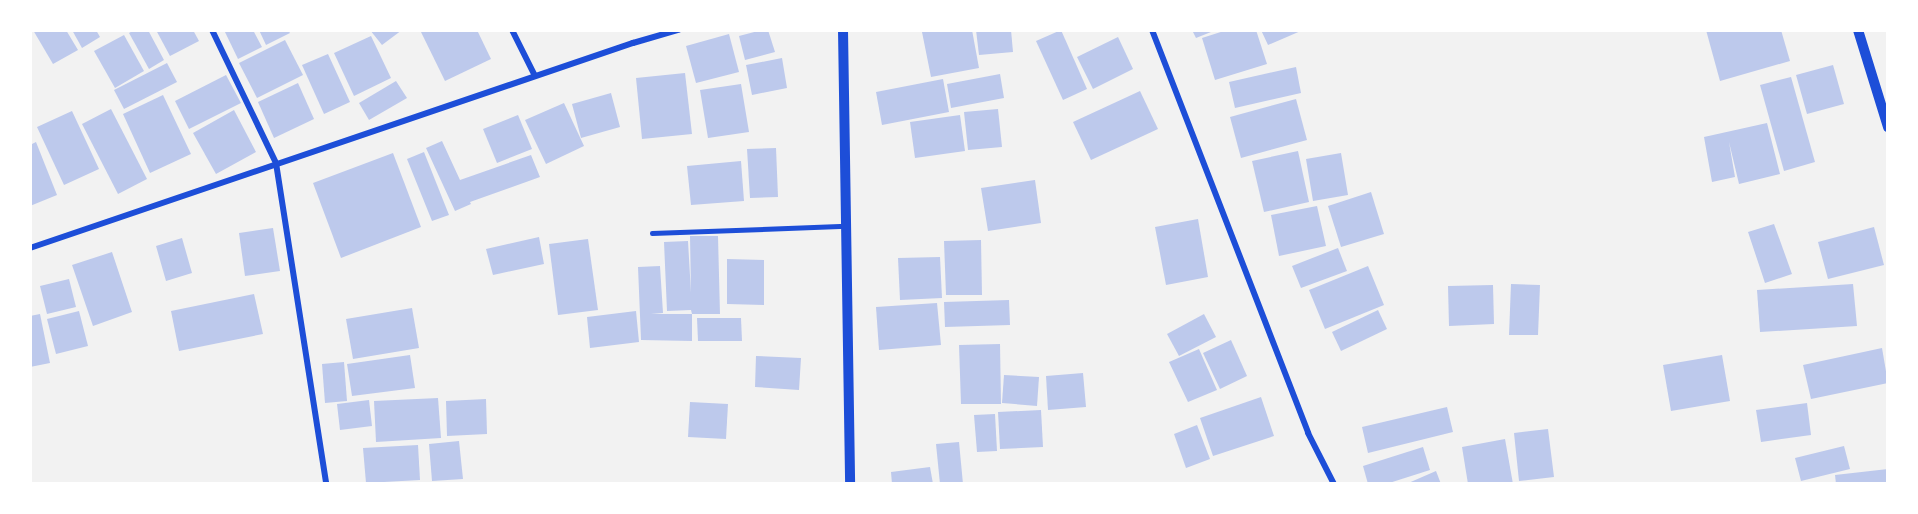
<!DOCTYPE html>
<style>
body{margin:0}
#map{position:relative;width:1918px;height:514px;overflow:hidden;background:#f2f2f2;font-family:Raleway,sans-serif}
div>[style]{position:absolute}
.building>*{inset:0;background:#bdc9ec}
.service>*{height:4.5px;margin:-2.25px;padding:0 2.25px;transform-origin:2.25px;border-radius:2.25px;background:#1d4ed8}
.minor>*{height:6px;margin:-3px;padding:0 3px;transform-origin:3px;border-radius:3px;background:#1d4ed8}
.tertiary>*{height:10px;margin:-5px;padding:0 5px;transform-origin:5px;border-radius:5px;background:#1d4ed8}
span{translate:-50% -50%;white-space:nowrap;text-align:center;line-height:1.15;-webkit-text-stroke:4.5px #fff;paint-order:stroke}
.frame{position:absolute;inset:0;border:32px solid #fff;pointer-events:none}
</style>
<div id="map">
<div class="building">
<div style="clip-path:polygon(33px 30px,66px 30px,78px 50px,53px 64px)"></div>
<div style="clip-path:polygon(72px 30px,96px 30px,100px 37px,82px 48px)"></div>
<div style="clip-path:polygon(134px 30px,148px 30px,164px 60px,149px 69px,129px 33px)"></div>
<div style="clip-path:polygon(156px 30px,193px 30px,199px 41px,170px 56px)"></div>
<div style="clip-path:polygon(224px 30px,253px 30px,262px 47px,238px 59px)"></div>
<div style="clip-path:polygon(259px 30px,288px 30px,290px 33px,266px 45px)"></div>
<div style="clip-path:polygon(370px 30px,402px 30px,382px 45px)"></div>
<div style="clip-path:polygon(420px 30px,477px 30px,491px 59px,445px 81px)"></div>
<div style="clip-path:polygon(762px 30px,768px 30px,775px 52px,745px 60px,739px 36px)"></div>
<div style="clip-path:polygon(933px 30px,972px 30px,979px 68px,931px 77px,922px 32px)"></div>
<div style="clip-path:polygon(976px 30px,1011px 30px,1013px 52px,979px 55px)"></div>
<div style="clip-path:polygon(1061px 30px,1087px 89px,1063px 100px,1036px 41px)"></div>
<div style="clip-path:polygon(1192px 30px,1216px 30px,1196px 38px)"></div>
<div style="clip-path:polygon(1227px 30px,1256px 30px,1267px 64px,1215px 80px,1202px 38px)"></div>
<div style="clip-path:polygon(1261px 30px,1303px 30px,1268px 45px)"></div>
<div style="clip-path:polygon(1706px 30px,1781px 30px,1790px 61px,1720px 81px)"></div>
<div style="clip-path:polygon(729px 34px,739px 72px,696px 83px,686px 46px)"></div>
<div style="clip-path:polygon(124px 35px,144px 71px,115px 88px,94px 51px)"></div>
<div style="clip-path:polygon(371px 36px,391px 78px,354px 96px,334px 53px)"></div>
<div style="clip-path:polygon(1118px 37px,1133px 69px,1093px 89px,1077px 57px)"></div>
<div style="clip-path:polygon(285px 40px,303px 75px,257px 98px,239px 63px)"></div>
<div style="clip-path:polygon(328px 54px,350px 102px,324px 114px,302px 65px)"></div>
<div style="clip-path:polygon(782px 58px,787px 88px,752px 95px,746px 65px)"></div>
<div style="clip-path:polygon(167px 63px,177px 82px,124px 109px,114px 90px)"></div>
<div style="clip-path:polygon(1833px 65px,1844px 104px,1807px 114px,1796px 75px)"></div>
<div style="clip-path:polygon(1296px 67px,1301px 93px,1235px 108px,1229px 82px)"></div>
<div style="clip-path:polygon(685px 73px,692px 134px,642px 139px,636px 78px)"></div>
<div style="clip-path:polygon(1000px 74px,1004px 98px,951px 108px,947px 84px)"></div>
<div style="clip-path:polygon(226px 75px,241px 103px,189px 129px,175px 101px)"></div>
<div style="clip-path:polygon(1791px 77px,1815px 162px,1784px 171px,1760px 85px)"></div>
<div style="clip-path:polygon(943px 79px,949px 112px,882px 125px,876px 92px)"></div>
<div style="clip-path:polygon(396px 81px,407px 98px,369px 120px,359px 103px)"></div>
<div style="clip-path:polygon(298px 83px,314px 119px,274px 138px,258px 102px)"></div>
<div style="clip-path:polygon(741px 84px,749px 132px,708px 138px,700px 90px)"></div>
<div style="clip-path:polygon(1140px 91px,1158px 129px,1091px 160px,1073px 122px)"></div>
<div style="clip-path:polygon(611px 93px,620px 127px,581px 138px,572px 104px)"></div>
<div style="clip-path:polygon(163px 95px,191px 154px,150px 173px,123px 114px)"></div>
<div style="clip-path:polygon(1296px 99px,1307px 140px,1241px 158px,1230px 117px)"></div>
<div style="clip-path:polygon(564px 103px,584px 146px,546px 164px,525px 120px)"></div>
<div style="clip-path:polygon(111px 109px,147px 179px,118px 194px,82px 124px)"></div>
<div style="clip-path:polygon(998px 109px,1002px 147px,968px 150px,964px 112px)"></div>
<div style="clip-path:polygon(234px 110px,256px 152px,216px 174px,193px 133px)"></div>
<div style="clip-path:polygon(72px 111px,99px 169px,64px 185px,37px 127px)"></div>
<div style="clip-path:polygon(518px 115px,532px 149px,497px 163px,483px 129px)"></div>
<div style="clip-path:polygon(960px 115px,965px 151px,915px 158px,910px 122px)"></div>
<div style="clip-path:polygon(1767px 123px,1780px 174px,1739px 184px,1729px 142px,1735px 177px,1712px 182px,1704px 137px)"></div>
<div style="clip-path:polygon(442px 141px,460px 180px,531px 155px,540px 177px,470px 202px,471px 204px,455px 211px,426px 148px)"></div>
<div style="clip-path:polygon(36px 142px,57px 195px,30px 206px,30px 145px)"></div>
<div style="clip-path:polygon(776px 148px,778px 197px,750px 198px,747px 149px)"></div>
<div style="clip-path:polygon(1298px 151px,1309px 202px,1264px 212px,1252px 161px)"></div>
<div style="clip-path:polygon(424px 152px,449px 215px,432px 221px,407px 159px)"></div>
<div style="clip-path:polygon(393px 153px,421px 227px,341px 258px,313px 183px)"></div>
<div style="clip-path:polygon(1341px 153px,1348px 195px,1313px 201px,1306px 159px)"></div>
<div style="clip-path:polygon(741px 161px,744px 201px,691px 205px,687px 166px)"></div>
<div style="clip-path:polygon(1035px 180px,1041px 223px,988px 231px,981px 188px)"></div>
<div style="clip-path:polygon(1371px 192px,1384px 234px,1341px 247px,1328px 206px)"></div>
<div style="clip-path:polygon(1317px 206px,1326px 246px,1279px 256px,1271px 215px)"></div>
<div style="clip-path:polygon(1198px 219px,1208px 277px,1166px 285px,1155px 227px)"></div>
<div style="clip-path:polygon(1774px 224px,1792px 274px,1765px 283px,1748px 232px)"></div>
<div style="clip-path:polygon(1874px 227px,1884px 265px,1828px 279px,1818px 242px)"></div>
<div style="clip-path:polygon(273px 228px,280px 271px,245px 276px,239px 233px)"></div>
<div style="clip-path:polygon(690px 236px,718px 236px,720px 314px,692px 314px,692px 341px,641px 340px,638px 267px,660px 266px,663px 313px,651px 314px,692px 314px,691px 310px,667px 311px,664px 242px,688px 241px,691px 293px)"></div>
<div style="clip-path:polygon(539px 237px,544px 264px,493px 275px,486px 249px)"></div>
<div style="clip-path:polygon(182px 238px,192px 273px,166px 281px,156px 246px)"></div>
<div style="clip-path:polygon(588px 239px,598px 310px,558px 315px,549px 244px)"></div>
<div style="clip-path:polygon(981px 240px,982px 295px,946px 295px,944px 241px)"></div>
<div style="clip-path:polygon(1338px 248px,1347px 271px,1301px 288px,1292px 266px)"></div>
<div style="clip-path:polygon(112px 252px,132px 312px,93px 326px,72px 265px)"></div>
<div style="clip-path:polygon(940px 257px,942px 298px,900px 300px,898px 258px)"></div>
<div style="clip-path:polygon(727px 259px,764px 260px,764px 305px,727px 304px)"></div>
<div style="clip-path:polygon(1368px 266px,1384px 305px,1325px 329px,1309px 290px)"></div>
<div style="clip-path:polygon(69px 279px,76px 307px,47px 314px,40px 286px)"></div>
<div style="clip-path:polygon(1511px 284px,1540px 285px,1538px 335px,1509px 335px)"></div>
<div style="clip-path:polygon(1853px 284px,1857px 326px,1760px 332px,1757px 290px)"></div>
<div style="clip-path:polygon(1493px 285px,1494px 324px,1449px 326px,1448px 286px)"></div>
<div style="clip-path:polygon(254px 294px,263px 334px,179px 351px,171px 311px)"></div>
<div style="clip-path:polygon(1009px 300px,1010px 325px,945px 327px,944px 302px)"></div>
<div style="clip-path:polygon(937px 303px,941px 345px,879px 350px,876px 307px)"></div>
<div style="clip-path:polygon(412px 308px,419px 348px,353px 359px,346px 319px)"></div>
<div style="clip-path:polygon(1378px 310px,1387px 329px,1341px 351px,1332px 332px)"></div>
<div style="clip-path:polygon(79px 311px,88px 346px,56px 354px,47px 319px)"></div>
<div style="clip-path:polygon(636px 311px,639px 342px,590px 348px,587px 317px)"></div>
<div style="clip-path:polygon(40px 314px,50px 363px,30px 367px,30px 316px)"></div>
<div style="clip-path:polygon(1204px 314px,1216px 337px,1179px 356px,1167px 334px)"></div>
<div style="clip-path:polygon(697px 318px,741px 318px,742px 341px,698px 341px)"></div>
<div style="clip-path:polygon(1231px 340px,1247px 376px,1220px 389px,1203px 353px)"></div>
<div style="clip-path:polygon(1000px 344px,1001px 404px,961px 404px,959px 345px)"></div>
<div style="clip-path:polygon(1882px 348px,1888px 383px,1811px 399px,1803px 365px)"></div>
<div style="clip-path:polygon(1199px 349px,1217px 390px,1188px 402px,1169px 362px)"></div>
<div style="clip-path:polygon(410px 355px,415px 388px,352px 396px,347px 364px)"></div>
<div style="clip-path:polygon(1722px 355px,1730px 401px,1671px 411px,1663px 365px)"></div>
<div style="clip-path:polygon(756px 356px,801px 358px,799px 390px,755px 387px)"></div>
<div style="clip-path:polygon(344px 362px,347px 401px,325px 403px,322px 364px)"></div>
<div style="clip-path:polygon(1083px 373px,1086px 407px,1048px 410px,1046px 376px)"></div>
<div style="clip-path:polygon(1004px 375px,1039px 377px,1037px 406px,1002px 403px)"></div>
<div style="clip-path:polygon(1261px 397px,1274px 436px,1213px 456px,1200px 418px)"></div>
<div style="clip-path:polygon(438px 398px,441px 438px,376px 442px,374px 401px)"></div>
<div style="clip-path:polygon(486px 399px,487px 434px,447px 436px,446px 401px)"></div>
<div style="clip-path:polygon(369px 400px,372px 426px,340px 430px,337px 404px)"></div>
<div style="clip-path:polygon(690px 402px,728px 404px,726px 439px,688px 437px)"></div>
<div style="clip-path:polygon(1807px 403px,1811px 435px,1761px 442px,1756px 410px)"></div>
<div style="clip-path:polygon(1447px 407px,1453px 432px,1368px 453px,1362px 427px)"></div>
<div style="clip-path:polygon(1041px 410px,1043px 447px,1000px 449px,998px 412px)"></div>
<div style="clip-path:polygon(995px 414px,997px 451px,977px 452px,974px 415px)"></div>
<div style="clip-path:polygon(1197px 425px,1210px 459px,1186px 468px,1174px 434px)"></div>
<div style="clip-path:polygon(1548px 429px,1554px 477px,1519px 481px,1514px 433px)"></div>
<div style="clip-path:polygon(1505px 439px,1513px 484px,1468px 484px,1462px 447px)"></div>
<div style="clip-path:polygon(459px 441px,463px 479px,432px 481px,429px 444px)"></div>
<div style="clip-path:polygon(959px 442px,963px 484px,940px 484px,936px 444px)"></div>
<div style="clip-path:polygon(418px 445px,420px 480px,366px 483px,363px 448px)"></div>
<div style="clip-path:polygon(1844px 446px,1850px 469px,1801px 481px,1795px 458px)"></div>
<div style="clip-path:polygon(1423px 447px,1430px 470px,1386px 484px,1368px 484px,1363px 466px)"></div>
<div style="clip-path:polygon(930px 467px,933px 484px,892px 484px,891px 472px)"></div>
<div style="clip-path:polygon(1888px 469px,1888px 484px,1836px 484px,1835px 475px)"></div>
<div style="clip-path:polygon(1436px 471px,1441px 484px,1406px 484px)"></div>
</div>
<div class="service">
<div style="left:652px;top:233px;width:194px;rotate:-2.1deg"></div>
</div>
<div class="minor">
<div style="left:212px;top:30px;width:148px;rotate:64.3deg"></div>
<div style="left:276px;top:163px;width:325px;rotate:81.1deg"></div>
<div style="left:512px;top:30px;width:51px;rotate:63.4deg"></div>
<div style="left:1152px;top:30px;width:432px;rotate:68.8deg"></div>
<div style="left:1308px;top:433px;width:57px;rotate:63deg"></div>
<div style="left:30px;top:248px;width:637px;rotate:-18.78deg"></div>
<div style="left:633px;top:43px;width:47px;rotate:-16.1deg"></div>
</div>
<div class="tertiary">
<div style="left:843px;top:30px;width:454px;rotate:89.1deg"></div>
<div style="left:1858px;top:30px;width:102px;rotate:72.8deg"></div>
</div>
<div class="frame"></div>
</div>
